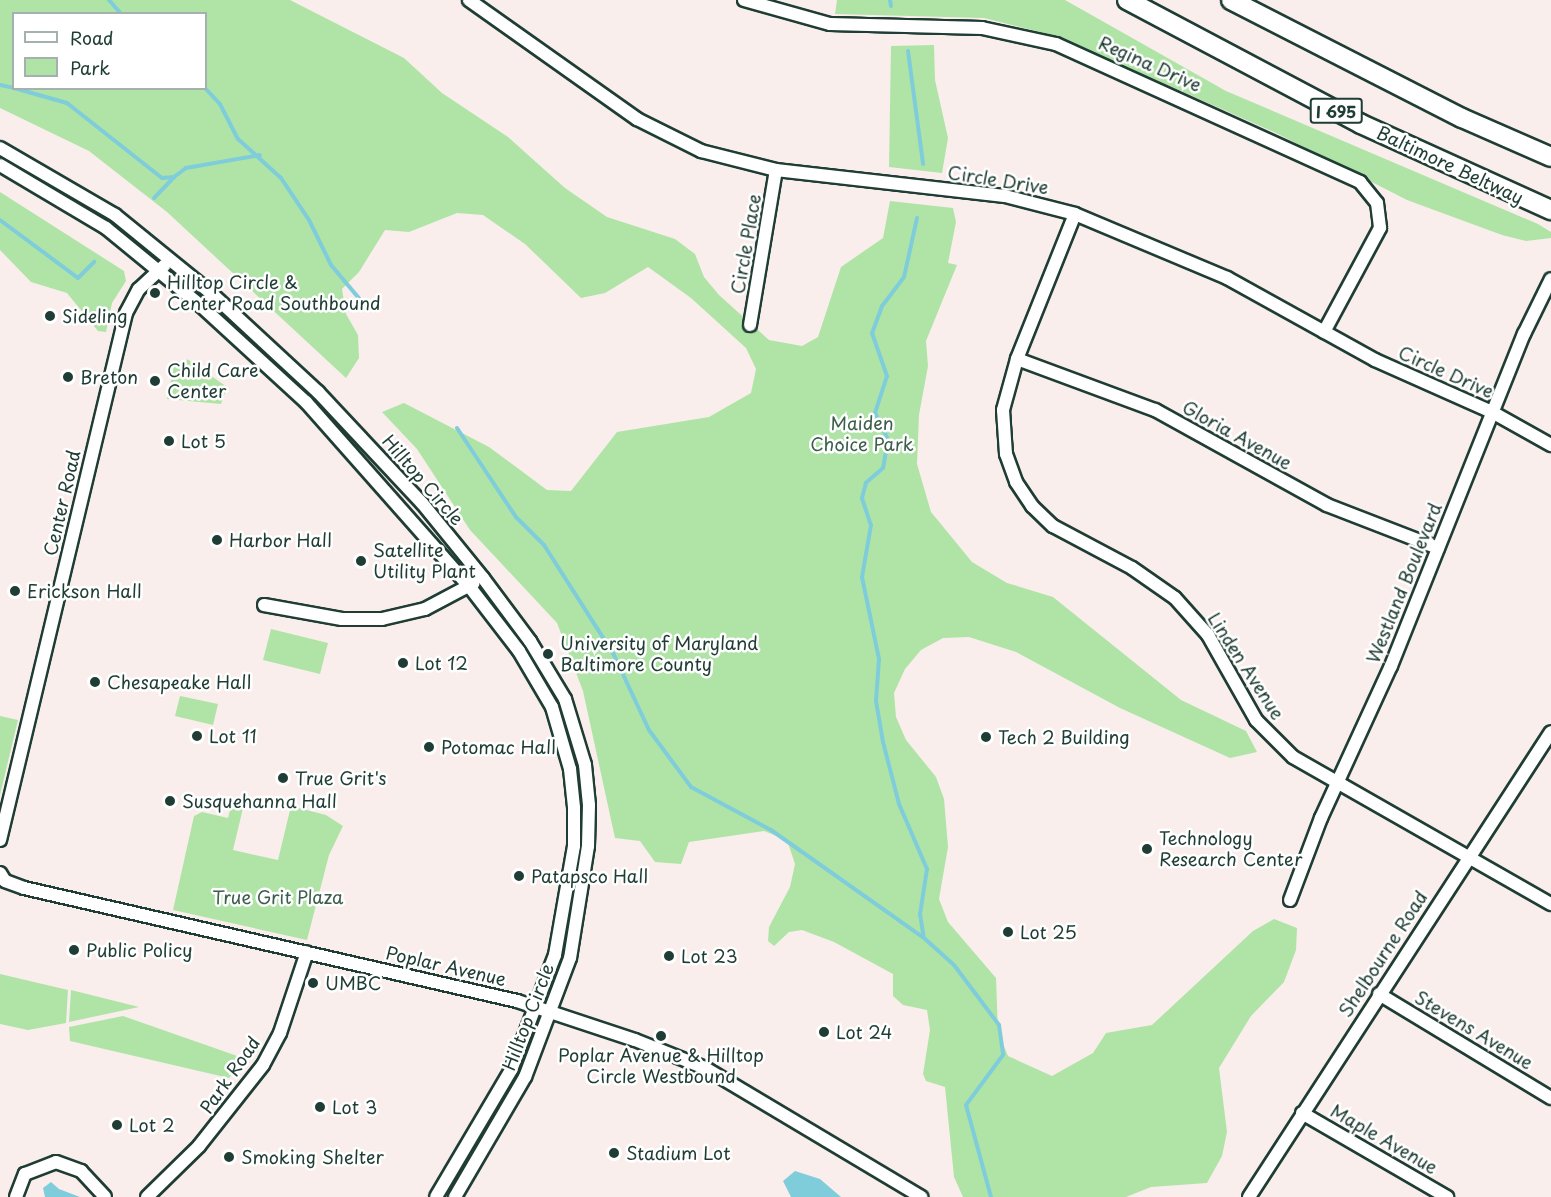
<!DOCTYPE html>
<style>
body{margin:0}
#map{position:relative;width:1551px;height:1197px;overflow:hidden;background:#f9eeec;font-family:"Playpen Sans",sans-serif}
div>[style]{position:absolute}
.green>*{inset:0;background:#afe4a6}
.water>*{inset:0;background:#7fcddb}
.stream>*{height:4px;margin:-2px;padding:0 2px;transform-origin:2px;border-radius:2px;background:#7fcddb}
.roads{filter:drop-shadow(2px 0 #1f3d34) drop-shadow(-2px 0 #1f3d34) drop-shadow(0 2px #1f3d34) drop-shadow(0 -2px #1f3d34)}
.minor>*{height:12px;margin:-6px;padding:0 6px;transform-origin:6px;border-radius:6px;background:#fff}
.highway>*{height:18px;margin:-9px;padding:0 9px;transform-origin:9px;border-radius:9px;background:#fff}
.dots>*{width:16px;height:16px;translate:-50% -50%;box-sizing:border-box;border:3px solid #fff;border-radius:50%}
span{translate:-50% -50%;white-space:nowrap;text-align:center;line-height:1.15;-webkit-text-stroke:5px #fff;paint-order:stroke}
.shield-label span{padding:2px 4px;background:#fff;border:2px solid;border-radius:4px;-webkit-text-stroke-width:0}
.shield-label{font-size:16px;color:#1f3d34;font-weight:700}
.street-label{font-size:18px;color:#1f3d34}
.poi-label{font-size:18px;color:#1f3d34}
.left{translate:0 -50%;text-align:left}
.park-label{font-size:18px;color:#3c5e4b}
.legend{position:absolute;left:12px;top:12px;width:195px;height:78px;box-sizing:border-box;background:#fff;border:2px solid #a5b1ae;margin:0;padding:8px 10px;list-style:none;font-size:18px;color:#1f3d34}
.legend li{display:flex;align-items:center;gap:12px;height:30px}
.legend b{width:30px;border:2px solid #a5b1ae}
</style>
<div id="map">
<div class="green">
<div style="clip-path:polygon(evenodd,0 0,290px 0,404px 58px,442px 93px,508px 137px,565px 188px,607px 217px,675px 239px,695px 254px,704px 277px,719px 295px,769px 340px,802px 346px,818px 337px,841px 267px,883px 238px,890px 201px,953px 208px,956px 222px,948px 263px,957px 265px,926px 341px,928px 366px,919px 415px,917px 464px,931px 512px,972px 562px,1007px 583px,1053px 597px,1181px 700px,1246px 731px,1257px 752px,1230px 758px,1120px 708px,1016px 652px,969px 637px,943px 638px,921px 650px,905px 669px,894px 693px,896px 717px,906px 740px,936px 777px,944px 799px,948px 847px,939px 899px,948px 922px,996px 978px,998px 1032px,1008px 1056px,1052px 1076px,1093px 1053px,1106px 1033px,1152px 1025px,1253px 931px,1274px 919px,1297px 928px,1296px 950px,1284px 982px,1251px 1016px,1219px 1068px,1227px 1132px,1222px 1156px,1207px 1183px,1151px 1187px,1126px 1197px,963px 1197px,954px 1177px,945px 1087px,926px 1081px,923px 1074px,930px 1030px,927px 1010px,903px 1005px,893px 996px,893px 974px,834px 942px,802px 930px,789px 932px,774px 946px,768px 941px,769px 927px,790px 887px,795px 864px,787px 840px,764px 831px,689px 842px,681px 864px,655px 862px,640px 841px,615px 838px,583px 691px,557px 623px,470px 530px,417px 449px,382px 412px,404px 403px,489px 447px,547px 490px,571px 491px,617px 432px,709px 417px,751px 393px,756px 369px,746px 348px,691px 298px,648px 267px,605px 293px,581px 298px,525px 244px,483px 215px,457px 213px,409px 232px,385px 230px,359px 272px,342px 289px,346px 314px,358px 335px,359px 358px,346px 378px,167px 212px,89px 151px,0 108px,0 0,14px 14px,206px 14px,206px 88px,14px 88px,14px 14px)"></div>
<div style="clip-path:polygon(837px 0,1065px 0,1226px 91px,1538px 224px,1551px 232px,1551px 238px,1526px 241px,1502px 235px,1407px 200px,1276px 133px,1059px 37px,984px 18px,835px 14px)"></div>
<div style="clip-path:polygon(934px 45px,935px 80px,948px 138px,942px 173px,889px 167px,891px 46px)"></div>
<div style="clip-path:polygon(0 192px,124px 271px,126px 281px,112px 303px,106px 332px,98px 331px,67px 293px,31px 282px,0 250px)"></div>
<div style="clip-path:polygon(187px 359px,227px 387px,221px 404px,167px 399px,175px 361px,186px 363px)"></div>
<div style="clip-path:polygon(271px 629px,328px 643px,320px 674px,263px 660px)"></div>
<div style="clip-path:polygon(180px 696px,218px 704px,213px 725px,175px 716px)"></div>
<div style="clip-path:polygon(0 716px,18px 720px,0 795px)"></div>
<div style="clip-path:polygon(238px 803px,244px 804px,233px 850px,255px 855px,278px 860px,291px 806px,326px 815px,343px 826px,329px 855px,307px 940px,173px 910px,194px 816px,202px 812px,228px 818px,231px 806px,237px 807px)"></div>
<div style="clip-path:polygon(0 974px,68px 990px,66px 1023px,28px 1030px,0 1024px)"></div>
<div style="clip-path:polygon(71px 990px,139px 1007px,69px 1022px)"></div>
<div style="clip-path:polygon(123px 1016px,243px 1058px,244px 1060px,229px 1078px,70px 1041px,69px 1027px)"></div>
</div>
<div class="water">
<div style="clip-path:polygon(795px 1171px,820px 1179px,841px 1197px,791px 1197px,783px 1181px)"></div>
<div style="clip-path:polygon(51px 1182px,59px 1189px,80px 1197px,45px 1197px,43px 1188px)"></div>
</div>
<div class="stream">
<div style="left:109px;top:0;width:18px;rotate:49deg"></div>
<div style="left:890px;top:0;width:6px;rotate:81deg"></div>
<div style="left:908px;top:51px;width:114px;rotate:82.4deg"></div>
<div style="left:0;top:85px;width:14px;rotate:12deg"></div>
<div style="left:14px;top:88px;width:55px;rotate:15.8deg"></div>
<div style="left:67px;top:103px;width:121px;rotate:38.3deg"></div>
<div style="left:162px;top:178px;width:12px;rotate:-5deg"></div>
<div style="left:174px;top:177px;width:15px;rotate:-37deg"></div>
<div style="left:186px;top:168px;width:75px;rotate:-10deg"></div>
<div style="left:205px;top:88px;width:22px;rotate:47deg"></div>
<div style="left:220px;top:104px;width:39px;rotate:63deg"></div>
<div style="left:238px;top:139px;width:58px;rotate:42.2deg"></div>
<div style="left:281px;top:178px;width:50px;rotate:56.3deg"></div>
<div style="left:309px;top:220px;width:50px;rotate:63.9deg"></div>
<div style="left:331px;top:265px;width:57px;rotate:49.9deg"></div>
<div style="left:154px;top:198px;width:29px;rotate:-46deg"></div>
<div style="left:917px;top:218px;width:60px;rotate:102.4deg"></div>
<div style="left:904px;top:277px;width:36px;rotate:127deg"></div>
<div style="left:882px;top:306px;width:29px;rotate:110deg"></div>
<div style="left:872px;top:333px;width:46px;rotate:70.8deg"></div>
<div style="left:887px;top:376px;width:39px;rotate:108deg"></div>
<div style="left:875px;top:413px;width:30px;rotate:64deg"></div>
<div style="left:888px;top:440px;width:28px;rotate:100deg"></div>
<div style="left:883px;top:468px;width:23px;rotate:139deg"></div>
<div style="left:866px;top:483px;width:16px;rotate:105deg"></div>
<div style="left:862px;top:498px;width:28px;rotate:72deg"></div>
<div style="left:871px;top:525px;width:53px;rotate:99.8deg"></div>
<div style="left:862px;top:577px;width:84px;rotate:78.3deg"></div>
<div style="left:879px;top:659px;width:42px;rotate:94.1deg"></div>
<div style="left:876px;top:701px;width:42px;rotate:80.3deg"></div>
<div style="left:883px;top:742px;width:64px;rotate:75.5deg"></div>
<div style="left:899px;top:804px;width:71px;rotate:66.7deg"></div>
<div style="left:927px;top:869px;width:46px;rotate:98.8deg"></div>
<div style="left:920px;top:914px;width:24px;rotate:81deg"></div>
<div style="left:0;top:220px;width:97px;rotate:36.6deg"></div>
<div style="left:78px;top:278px;width:23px;rotate:-45deg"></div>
<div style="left:457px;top:428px;width:107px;rotate:56.5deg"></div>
<div style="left:516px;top:517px;width:40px;rotate:45deg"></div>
<div style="left:544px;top:545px;width:130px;rotate:57.5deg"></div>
<div style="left:614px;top:655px;width:83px;rotate:65deg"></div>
<div style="left:649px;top:730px;width:71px;rotate:53.6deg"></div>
<div style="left:691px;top:787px;width:91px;rotate:28.3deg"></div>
<div style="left:771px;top:830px;width:187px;rotate:35.2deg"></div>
<div style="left:924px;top:938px;width:40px;rotate:42deg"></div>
<div style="left:954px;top:965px;width:75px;rotate:53.1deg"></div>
<div style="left:999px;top:1025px;width:30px;rotate:82deg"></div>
<div style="left:1003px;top:1055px;width:62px;rotate:126.5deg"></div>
<div style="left:966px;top:1105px;width:95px;rotate:74.8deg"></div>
</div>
<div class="roads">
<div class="minor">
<div style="left:469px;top:0;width:206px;rotate:35.3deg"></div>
<div style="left:637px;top:119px;width:72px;rotate:26.6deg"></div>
<div style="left:701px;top:151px;width:77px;rotate:14.2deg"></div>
<div style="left:776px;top:170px;width:230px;rotate:6.5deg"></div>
<div style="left:1005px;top:196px;width:72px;rotate:14.4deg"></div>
<div style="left:1075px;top:214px;width:165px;rotate:22.8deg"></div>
<div style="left:1227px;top:278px;width:169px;rotate:29deg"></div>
<div style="left:1375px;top:360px;width:128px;rotate:24deg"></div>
<div style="left:1492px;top:412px;width:68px;rotate:29.2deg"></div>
<div style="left:744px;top:0;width:89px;rotate:15.6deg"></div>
<div style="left:830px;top:24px;width:152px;rotate:1.5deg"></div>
<div style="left:982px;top:28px;width:76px;rotate:12.2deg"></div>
<div style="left:1056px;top:44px;width:334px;rotate:24.4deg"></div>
<div style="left:1360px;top:182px;width:27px;rotate:51deg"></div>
<div style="left:1377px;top:203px;width:25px;rotate:83deg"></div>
<div style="left:1380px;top:228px;width:118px;rotate:118.3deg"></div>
<div style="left:0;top:148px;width:133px;rotate:30.2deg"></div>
<div style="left:115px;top:215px;width:124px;rotate:39.1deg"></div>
<div style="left:211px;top:293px;width:146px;rotate:42.8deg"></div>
<div style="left:318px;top:392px;width:152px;rotate:46.9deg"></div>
<div style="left:422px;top:503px;width:97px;rotate:50.9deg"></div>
<div style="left:483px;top:578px;width:79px;rotate:53.3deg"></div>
<div style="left:530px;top:641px;width:68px;rotate:58.9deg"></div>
<div style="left:565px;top:699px;width:69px;rotate:73.1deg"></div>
<div style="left:585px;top:765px;width:40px;rotate:84.3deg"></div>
<div style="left:589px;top:805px;width:41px;rotate:91.4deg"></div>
<div style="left:588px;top:846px;width:113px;rotate:99.1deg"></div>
<div style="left:570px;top:958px;width:127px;rotate:110.7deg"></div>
<div style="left:525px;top:1077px;width:139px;rotate:120.3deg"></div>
<div style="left:0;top:165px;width:123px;rotate:30.7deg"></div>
<div style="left:106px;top:228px;width:122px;rotate:39.3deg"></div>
<div style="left:200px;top:305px;width:144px;rotate:42.5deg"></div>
<div style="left:306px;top:402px;width:246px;rotate:48.5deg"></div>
<div style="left:469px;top:586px;width:82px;rotate:52.4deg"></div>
<div style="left:519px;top:651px;width:65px;rotate:59.5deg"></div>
<div style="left:552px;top:707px;width:65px;rotate:73.8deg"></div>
<div style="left:570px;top:769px;width:39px;rotate:84deg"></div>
<div style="left:574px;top:808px;width:38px;rotate:90deg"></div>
<div style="left:574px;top:846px;width:111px;rotate:99.9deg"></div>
<div style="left:555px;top:955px;width:123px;rotate:110.9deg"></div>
<div style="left:511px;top:1070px;width:147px;rotate:120.6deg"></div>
<div style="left:1075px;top:214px;width:156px;rotate:111.8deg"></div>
<div style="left:1017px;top:359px;width:53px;rotate:105.4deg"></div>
<div style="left:1003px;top:410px;width:44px;rotate:86.1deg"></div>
<div style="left:1006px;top:454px;width:30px;rotate:70deg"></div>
<div style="left:1016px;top:482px;width:29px;rotate:56deg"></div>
<div style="left:1032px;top:506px;width:29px;rotate:44deg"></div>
<div style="left:1053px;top:526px;width:89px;rotate:28deg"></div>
<div style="left:1132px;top:568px;width:52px;rotate:34.9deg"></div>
<div style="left:1175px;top:598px;width:50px;rotate:48.3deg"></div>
<div style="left:1208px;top:635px;width:98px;rotate:60.5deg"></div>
<div style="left:1256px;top:720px;width:52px;rotate:45deg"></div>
<div style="left:1293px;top:757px;width:297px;rotate:29.7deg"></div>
<div style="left:750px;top:325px;width:157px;rotate:-80.5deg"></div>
<div style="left:1017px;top:359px;width:147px;rotate:20.3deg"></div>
<div style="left:1155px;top:410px;width:196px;rotate:28.9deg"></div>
<div style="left:1327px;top:505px;width:119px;rotate:21.2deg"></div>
<div style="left:264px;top:605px;width:79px;rotate:10.2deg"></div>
<div style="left:342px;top:619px;width:40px"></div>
<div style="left:382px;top:619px;width:44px;rotate:-13.1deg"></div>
<div style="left:425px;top:609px;width:55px;rotate:-28deg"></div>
<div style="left:0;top:840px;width:542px;rotate:-76.55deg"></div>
<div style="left:126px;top:313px;width:27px;rotate:-62deg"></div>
<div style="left:139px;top:289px;width:35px;rotate:-43deg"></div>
<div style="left:0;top:873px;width:9px;rotate:58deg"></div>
<div style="left:5px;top:881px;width:20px;rotate:20deg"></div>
<div style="left:24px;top:888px;width:506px;rotate:12.91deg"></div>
<div style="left:517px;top:1001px;width:124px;rotate:18.3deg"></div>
<div style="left:635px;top:1040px;width:75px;rotate:21.8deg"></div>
<div style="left:705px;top:1068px;width:252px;rotate:30.8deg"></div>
<div style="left:1290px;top:900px;width:88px;rotate:-69.3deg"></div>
<div style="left:1321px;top:818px;width:167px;rotate:-65.3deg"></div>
<div style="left:1391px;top:666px;width:358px;rotate:-68.2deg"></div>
<div style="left:1524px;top:334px;width:61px;rotate:-63.9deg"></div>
<div style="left:1379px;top:994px;width:201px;rotate:31.2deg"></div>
<div style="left:1302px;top:1113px;width:168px;rotate:30.1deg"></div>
<div style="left:16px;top:1197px;width:25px;rotate:-69deg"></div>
<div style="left:25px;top:1174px;width:33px;rotate:-21deg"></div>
<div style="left:56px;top:1162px;width:27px;rotate:20deg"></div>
<div style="left:81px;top:1171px;width:35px;rotate:47deg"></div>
<div style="left:147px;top:1197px;width:73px;rotate:-44.4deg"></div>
<div style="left:199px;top:1146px;width:103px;rotate:-51.7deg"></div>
<div style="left:263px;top:1065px;width:36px;rotate:-62deg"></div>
<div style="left:280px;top:1033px;width:85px;rotate:-71.6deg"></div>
<div style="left:1249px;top:1197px;width:554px;rotate:-57deg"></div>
</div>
<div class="highway">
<div style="left:1127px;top:0;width:265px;rotate:27.9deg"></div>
<div style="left:1361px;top:124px;width:209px;rotate:24.4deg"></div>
<div style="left:1231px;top:0;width:259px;rotate:27.1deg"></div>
<div style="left:1462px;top:118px;width:97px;rotate:23.7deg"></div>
</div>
</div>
<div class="dots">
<div style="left:155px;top:293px;background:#1f3d34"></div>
<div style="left:50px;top:316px;background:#1f3d34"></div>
<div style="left:68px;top:377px;background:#1f3d34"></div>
<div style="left:155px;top:381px;background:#1f3d34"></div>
<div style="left:169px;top:441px;background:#1f3d34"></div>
<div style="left:217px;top:540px;background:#1f3d34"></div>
<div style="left:361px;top:561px;background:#1f3d34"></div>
<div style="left:15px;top:591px;background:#1f3d34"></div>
<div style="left:548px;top:654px;background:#1f3d34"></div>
<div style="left:403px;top:663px;background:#1f3d34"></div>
<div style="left:95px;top:682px;background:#1f3d34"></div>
<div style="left:197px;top:736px;background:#1f3d34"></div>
<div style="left:986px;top:737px;background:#1f3d34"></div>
<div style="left:429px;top:747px;background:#1f3d34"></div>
<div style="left:283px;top:778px;background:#1f3d34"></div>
<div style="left:170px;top:801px;background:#1f3d34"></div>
<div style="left:1147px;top:849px;background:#1f3d34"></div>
<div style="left:519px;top:876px;background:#1f3d34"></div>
<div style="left:1008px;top:932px;background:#1f3d34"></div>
<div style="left:74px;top:950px;background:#1f3d34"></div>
<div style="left:669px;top:956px;background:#1f3d34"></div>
<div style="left:313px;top:983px;background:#1f3d34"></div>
<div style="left:824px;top:1032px;background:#1f3d34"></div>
<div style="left:661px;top:1036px;background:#1f3d34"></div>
<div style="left:320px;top:1107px;background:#1f3d34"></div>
<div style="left:117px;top:1125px;background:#1f3d34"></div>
<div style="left:614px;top:1153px;background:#1f3d34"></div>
<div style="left:229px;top:1157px;background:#1f3d34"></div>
</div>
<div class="shield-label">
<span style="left:1336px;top:111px">I 695</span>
</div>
<div class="street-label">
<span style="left:1150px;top:64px;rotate:24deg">Regina Drive</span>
<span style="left:1450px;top:165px;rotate:25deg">Baltimore Beltway</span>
<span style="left:998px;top:180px;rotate:9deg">Circle Drive</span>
<span style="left:746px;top:244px;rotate:-80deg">Circle Place</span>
<span style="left:1446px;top:372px;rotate:24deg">Circle Drive</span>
<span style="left:1237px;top:435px;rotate:29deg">Gloria Avenue</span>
<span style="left:423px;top:480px;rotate:49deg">Hilltop Circle</span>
<span style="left:62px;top:503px;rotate:-77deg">Center Road</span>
<span style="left:1404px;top:583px;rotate:-68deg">Westland Boulevard</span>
<span style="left:1246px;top:666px;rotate:57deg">Linden Avenue</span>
<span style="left:1383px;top:954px;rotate:-57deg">Shelbourne Road</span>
<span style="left:446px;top:966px;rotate:13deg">Poplar Avenue</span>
<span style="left:528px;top:1017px;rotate:-69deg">Hilltop Circle</span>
<span style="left:1474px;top:1030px;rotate:31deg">Stevens Avenue</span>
<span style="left:230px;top:1075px;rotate:-55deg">Park Road</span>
<span style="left:1384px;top:1139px;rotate:30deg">Maple Avenue</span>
</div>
<div class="poi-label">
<span class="left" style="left:167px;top:293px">Hilltop Circle &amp;<br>Center Road Southbound</span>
<span class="left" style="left:62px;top:316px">Sideling</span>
<span class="left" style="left:167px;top:381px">Child Care<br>Center</span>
<span class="left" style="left:80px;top:377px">Breton</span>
<span class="left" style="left:181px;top:441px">Lot 5</span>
<span class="left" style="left:229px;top:540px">Harbor Hall</span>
<span class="left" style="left:373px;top:561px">Satellite<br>Utility Plant</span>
<span class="left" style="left:27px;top:591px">Erickson Hall</span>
<span class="left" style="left:560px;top:654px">University of Maryland<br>Baltimore County</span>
<span class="left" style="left:415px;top:663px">Lot 12</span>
<span class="left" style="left:107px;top:682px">Chesapeake Hall</span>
<span class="left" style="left:209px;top:736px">Lot 11</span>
<span class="left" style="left:998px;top:737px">Tech 2 Building</span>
<span class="left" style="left:441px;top:747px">Potomac Hall</span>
<span class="left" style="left:295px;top:778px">True Grit's</span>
<span class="left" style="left:182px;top:801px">Susquehanna Hall</span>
<span class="left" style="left:1159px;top:849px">Technology<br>Research Center</span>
<span class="left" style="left:531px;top:876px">Patapsco Hall</span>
<span class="left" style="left:1020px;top:932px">Lot 25</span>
<span class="left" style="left:86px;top:950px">Public Policy</span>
<span class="left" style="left:681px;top:956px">Lot 23</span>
<span class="left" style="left:325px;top:983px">UMBC</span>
<span class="left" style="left:836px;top:1032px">Lot 24</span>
<span style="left:661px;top:1066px">Poplar Avenue &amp; Hilltop<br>Circle Westbound</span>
<span class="left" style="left:332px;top:1107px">Lot 3</span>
<span class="left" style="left:129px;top:1125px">Lot 2</span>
<span class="left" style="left:626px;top:1153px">Stadium Lot</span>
<span class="left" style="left:241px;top:1157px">Smoking Shelter</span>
</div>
<div class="park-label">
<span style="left:862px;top:434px">Maiden<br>Choice Park</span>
<span style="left:278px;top:897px">True Grit Plaza</span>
</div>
<ul class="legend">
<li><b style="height:8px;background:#fff"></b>Road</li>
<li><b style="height:16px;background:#afe4a6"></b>Park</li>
</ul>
</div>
